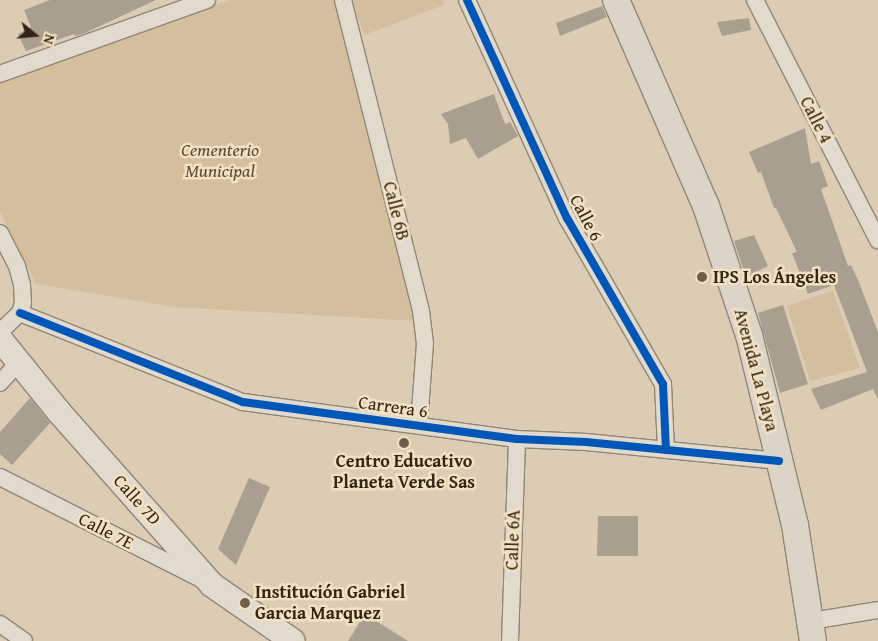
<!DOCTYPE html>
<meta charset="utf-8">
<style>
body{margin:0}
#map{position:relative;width:878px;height:641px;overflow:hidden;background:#dbccb3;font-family:"Gentium Book Plus",serif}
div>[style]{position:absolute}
.green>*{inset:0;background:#d3bf9d}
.building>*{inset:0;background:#aa9f8e}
.roads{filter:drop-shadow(1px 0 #908676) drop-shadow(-1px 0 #908676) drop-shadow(0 1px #908676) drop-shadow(0 -1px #908676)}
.minor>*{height:16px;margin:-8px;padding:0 8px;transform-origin:8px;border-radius:8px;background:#e2dacd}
.secondary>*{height:24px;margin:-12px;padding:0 12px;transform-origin:12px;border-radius:12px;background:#e2dacd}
.primary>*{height:26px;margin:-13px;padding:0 13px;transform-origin:13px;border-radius:13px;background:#dcd4c6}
.cycleway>*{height:8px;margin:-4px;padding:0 4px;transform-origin:4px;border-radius:4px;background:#0057b8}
.dots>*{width:14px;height:14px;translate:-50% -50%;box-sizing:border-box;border:2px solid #f2e1c3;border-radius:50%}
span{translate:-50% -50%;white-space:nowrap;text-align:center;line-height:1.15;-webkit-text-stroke:5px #f2e1c3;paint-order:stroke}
.street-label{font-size:18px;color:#322514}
.park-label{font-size:18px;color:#584932;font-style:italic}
.poi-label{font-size:18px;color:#322514;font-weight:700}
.left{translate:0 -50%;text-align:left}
.north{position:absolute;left:10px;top:10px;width:50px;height:50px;-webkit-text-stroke:4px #f2e1c3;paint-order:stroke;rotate:107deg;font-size:14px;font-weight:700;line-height:20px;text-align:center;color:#322514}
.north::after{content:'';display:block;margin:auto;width:18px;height:22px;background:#322514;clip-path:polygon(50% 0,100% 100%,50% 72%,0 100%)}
</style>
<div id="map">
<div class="green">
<div style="clip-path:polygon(229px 0,334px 0,417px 321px,175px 307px,36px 284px,0 212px,0 82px)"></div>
<div style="clip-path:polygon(352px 0,442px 0,444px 5px,364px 35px)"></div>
<div style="clip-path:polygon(833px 291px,860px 368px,810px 381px,787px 306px)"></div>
</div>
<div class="building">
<div style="clip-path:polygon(50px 0,156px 0,85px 33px,75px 36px,74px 34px,26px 51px,18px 34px,31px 27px,24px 10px)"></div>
<div style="clip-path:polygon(602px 6px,607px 17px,560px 36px,556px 23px)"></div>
<div style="clip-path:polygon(749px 18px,751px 30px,722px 36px,717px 22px)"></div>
<div style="clip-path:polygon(494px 94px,505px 124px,510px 122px,518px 136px,478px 159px,466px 138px,450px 144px,448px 124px,441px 114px)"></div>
<div style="clip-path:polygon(805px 128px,811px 164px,819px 161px,828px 186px,821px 189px,848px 266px,851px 265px,858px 280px,878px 332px,878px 399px,873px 389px,821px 410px,811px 389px,867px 372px,834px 285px,808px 294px,792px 253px,797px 252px,776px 208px,774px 208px,761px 172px,758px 173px,749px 152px)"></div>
<div style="clip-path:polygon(754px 235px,768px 266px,746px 277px,734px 241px)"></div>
<div style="clip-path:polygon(783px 305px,808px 384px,780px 393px,758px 313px)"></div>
<div style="clip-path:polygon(30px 398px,50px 423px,12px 465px,0 454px,0 432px)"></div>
<div style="clip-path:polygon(249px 478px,270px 487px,236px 565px,218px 549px)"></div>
<div style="clip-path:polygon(598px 516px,638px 516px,638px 556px,597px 556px)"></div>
<div style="clip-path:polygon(365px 614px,408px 641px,348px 641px)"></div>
</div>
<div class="roads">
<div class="minor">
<div style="left:343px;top:0;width:321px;rotate:75.9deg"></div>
<div style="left:421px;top:311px;width:32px;rotate:83deg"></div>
<div style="left:425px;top:343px;width:82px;rotate:94.2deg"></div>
<div style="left:467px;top:0;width:240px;rotate:65.4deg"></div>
<div style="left:567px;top:218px;width:192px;rotate:60deg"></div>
<div style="left:663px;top:384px;width:66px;rotate:87.4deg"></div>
<div style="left:755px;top:0;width:270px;rotate:62.9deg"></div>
<div style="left:0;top:74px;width:220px;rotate:-19.7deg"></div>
<div style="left:0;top:233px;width:37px;rotate:63deg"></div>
<div style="left:17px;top:266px;width:20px;rotate:75deg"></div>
<div style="left:22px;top:285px;width:18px;rotate:87deg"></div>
<div style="left:23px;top:303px;width:10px;rotate:107deg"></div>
<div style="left:20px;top:313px;width:240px;rotate:21.8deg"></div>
<div style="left:243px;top:402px;width:276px;rotate:7.7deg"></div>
<div style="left:517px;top:439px;width:69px;rotate:2.5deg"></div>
<div style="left:586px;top:442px;width:194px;rotate:5.6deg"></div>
<div style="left:0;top:332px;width:28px;rotate:-44deg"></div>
<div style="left:0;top:383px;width:28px;rotate:-48deg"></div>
<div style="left:0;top:477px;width:225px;rotate:26.9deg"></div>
<div style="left:811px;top:621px;width:68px;rotate:-9.3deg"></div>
<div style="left:0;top:624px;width:29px;rotate:35deg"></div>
<div style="left:510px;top:641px;width:202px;rotate:-88deg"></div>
</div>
<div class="secondary">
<div style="left:0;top:339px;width:94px;rotate:51.1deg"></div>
<div style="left:59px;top:412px;width:231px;rotate:48.5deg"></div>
<div style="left:212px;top:585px;width:98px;rotate:34.7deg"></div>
</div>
<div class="primary">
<div style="left:616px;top:0;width:225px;rotate:66.4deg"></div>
<div style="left:706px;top:206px;width:136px;rotate:71.6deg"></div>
<div style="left:749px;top:335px;width:195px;rotate:76.4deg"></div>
<div style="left:795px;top:525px;width:117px;rotate:81.2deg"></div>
</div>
</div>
<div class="cycleway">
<div style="left:467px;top:0;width:240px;rotate:65.4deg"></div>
<div style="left:567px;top:218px;width:192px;rotate:60deg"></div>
<div style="left:663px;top:384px;width:66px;rotate:87.4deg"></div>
<div style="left:20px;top:313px;width:240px;rotate:21.8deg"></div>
<div style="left:243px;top:402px;width:276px;rotate:7.7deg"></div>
<div style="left:517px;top:439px;width:69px;rotate:2.5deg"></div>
<div style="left:586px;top:442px;width:194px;rotate:5.6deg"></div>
</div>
<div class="dots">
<div style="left:702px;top:277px;background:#6d5f4c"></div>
<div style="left:404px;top:443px;background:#6d5f4c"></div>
<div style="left:245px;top:603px;background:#6d5f4c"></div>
</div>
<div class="street-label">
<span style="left:816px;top:120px;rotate:63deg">Calle 4</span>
<span style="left:396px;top:211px;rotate:76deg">Calle 6B</span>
<span style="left:586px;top:218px;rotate:62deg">Calle 6</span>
<span style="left:756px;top:370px;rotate:75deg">Avenida La Playa</span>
<span style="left:393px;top:407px;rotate:8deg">Carrera 6</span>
<span style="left:137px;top:500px;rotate:48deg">Calle 7D</span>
<span style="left:106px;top:531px;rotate:27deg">Calle 7E</span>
<span style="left:513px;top:540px;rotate:-88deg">Calle 6A</span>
</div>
<div class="park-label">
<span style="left:220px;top:161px">Cementerio<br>Municipal</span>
</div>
<div class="poi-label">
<span class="left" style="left:713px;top:277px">IPS Los Ángeles</span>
<span style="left:404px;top:472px">Centro Educativo<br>Planeta Verde Sas</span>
<span class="left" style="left:255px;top:603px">Institución Gabriel<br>Garcia Marquez</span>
</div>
<div class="north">N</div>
</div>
